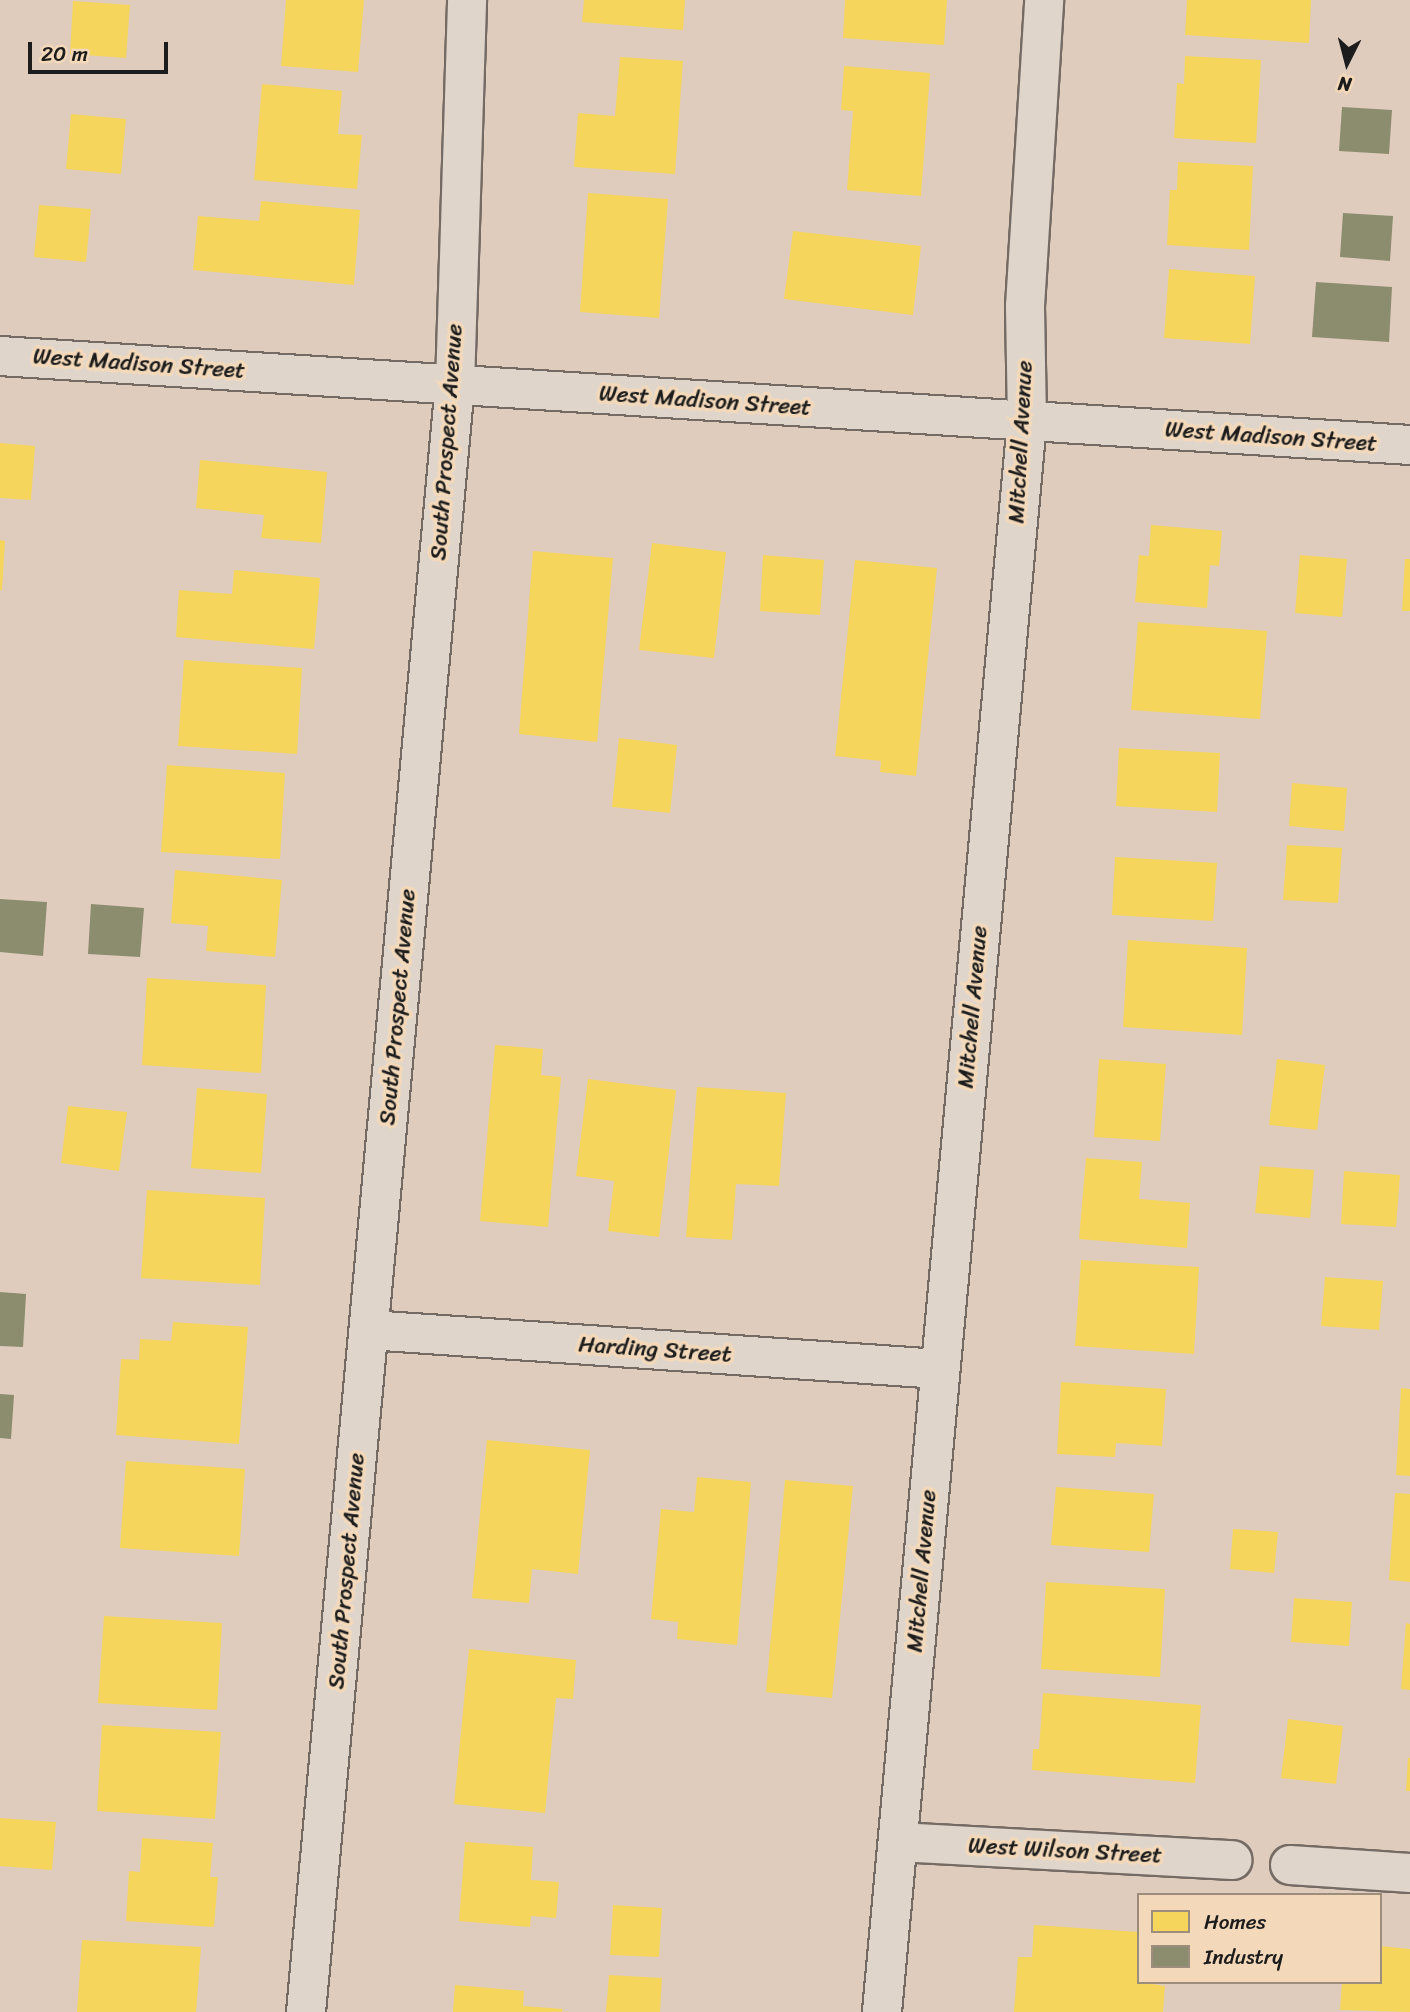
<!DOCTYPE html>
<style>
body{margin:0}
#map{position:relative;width:1410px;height:2012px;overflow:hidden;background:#dfccbd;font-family:Sriracha,sans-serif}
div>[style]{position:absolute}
.homes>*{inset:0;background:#f6d55c}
.industry>*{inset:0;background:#8c8c6e}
.roads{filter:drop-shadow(2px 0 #746b64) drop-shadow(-2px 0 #746b64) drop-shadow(0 2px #746b64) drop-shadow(0 -2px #746b64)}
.minor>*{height:38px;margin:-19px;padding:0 19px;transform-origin:19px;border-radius:19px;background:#e0d5cb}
span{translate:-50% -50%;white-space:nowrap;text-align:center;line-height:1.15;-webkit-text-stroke:7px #f3d9ba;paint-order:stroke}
.street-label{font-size:23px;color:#1c1c1c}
.legend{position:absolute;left:1137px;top:1893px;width:245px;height:91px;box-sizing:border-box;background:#f3d9ba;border:2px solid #9d8d7b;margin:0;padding:9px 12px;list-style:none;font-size:21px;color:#1c1c1c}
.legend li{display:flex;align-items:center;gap:14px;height:35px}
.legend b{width:35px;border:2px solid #9d8d7b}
.north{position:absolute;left:1312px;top:28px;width:70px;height:70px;-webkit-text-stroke:5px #f3d9ba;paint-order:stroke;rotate:186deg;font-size:19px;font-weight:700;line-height:28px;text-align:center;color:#1c1c1c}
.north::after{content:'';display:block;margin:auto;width:24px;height:32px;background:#1c1c1c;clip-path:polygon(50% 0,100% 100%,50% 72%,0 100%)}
.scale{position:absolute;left:28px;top:42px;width:140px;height:32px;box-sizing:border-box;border:4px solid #1c1c1c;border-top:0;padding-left:9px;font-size:21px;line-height:24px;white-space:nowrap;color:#1c1c1c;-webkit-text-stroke:5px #f3d9ba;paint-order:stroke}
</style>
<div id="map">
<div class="homes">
<div style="clip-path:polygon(286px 0,364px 0,358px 72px,281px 66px)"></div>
<div style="clip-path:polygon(584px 0,685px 0,683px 30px,582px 22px)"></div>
<div style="clip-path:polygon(845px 0,947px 0,944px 45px,843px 38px)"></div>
<div style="clip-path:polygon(1187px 0,1311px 0,1309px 43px,1185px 35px)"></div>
<div style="clip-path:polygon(73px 1px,130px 5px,126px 58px,70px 54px)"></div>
<div style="clip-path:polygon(1185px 56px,1261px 60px,1256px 143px,1174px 138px,1177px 83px,1184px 84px)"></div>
<div style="clip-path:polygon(620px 57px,683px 61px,675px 174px,574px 167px,578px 113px,615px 116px)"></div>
<div style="clip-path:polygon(844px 66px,930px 73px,921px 196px,847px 190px,853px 111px,841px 110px)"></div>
<div style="clip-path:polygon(262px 84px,342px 91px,338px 134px,362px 135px,357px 189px,254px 180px)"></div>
<div style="clip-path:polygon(71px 114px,126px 119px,121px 174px,66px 169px)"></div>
<div style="clip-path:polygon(1178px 162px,1253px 166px,1249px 250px,1167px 245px,1170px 190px,1177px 190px)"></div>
<div style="clip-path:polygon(588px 193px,668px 199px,659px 318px,580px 312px)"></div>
<div style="clip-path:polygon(261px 201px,360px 210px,354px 285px,193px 270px,198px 216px,259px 221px)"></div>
<div style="clip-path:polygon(39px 205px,91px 209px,86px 262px,34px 257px)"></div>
<div style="clip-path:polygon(793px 231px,921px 246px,913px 315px,784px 299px)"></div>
<div style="clip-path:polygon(1169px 269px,1255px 276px,1250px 344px,1164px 338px)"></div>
<div style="clip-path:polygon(0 443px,35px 446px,31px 500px,0 498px)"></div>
<div style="clip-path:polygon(200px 460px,327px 472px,321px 543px,261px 538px,264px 515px,196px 508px)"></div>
<div style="clip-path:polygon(1151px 525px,1222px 531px,1219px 566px,1210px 565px,1207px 608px,1135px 602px,1139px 555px,1149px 556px)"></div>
<div style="clip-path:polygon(0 540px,5px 541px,2px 590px,0 590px)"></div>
<div style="clip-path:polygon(652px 543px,726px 552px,714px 658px,639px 650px)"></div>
<div style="clip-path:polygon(533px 551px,613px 558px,597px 742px,519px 734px)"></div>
<div style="clip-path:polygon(763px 555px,824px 560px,820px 615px,760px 611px)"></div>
<div style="clip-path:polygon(1300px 555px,1347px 559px,1342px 617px,1295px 613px)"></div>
<div style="clip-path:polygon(1405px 559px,1410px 559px,1410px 611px,1402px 611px)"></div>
<div style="clip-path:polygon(855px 560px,937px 568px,916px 776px,880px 772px,881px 761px,835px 756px)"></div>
<div style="clip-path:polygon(234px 570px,320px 578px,314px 649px,176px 637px,179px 590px,232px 594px)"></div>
<div style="clip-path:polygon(1138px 622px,1267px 631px,1260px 719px,1131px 710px)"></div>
<div style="clip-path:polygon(184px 660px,302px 668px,297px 754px,178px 746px)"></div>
<div style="clip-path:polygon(619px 738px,677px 745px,670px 813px,612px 807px)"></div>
<div style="clip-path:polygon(1119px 748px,1220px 753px,1217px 812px,1116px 806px)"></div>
<div style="clip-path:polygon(167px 765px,285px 773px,280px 859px,161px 852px)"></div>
<div style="clip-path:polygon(1292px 783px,1347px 788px,1344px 831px,1289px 826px)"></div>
<div style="clip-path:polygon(1287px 845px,1342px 848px,1338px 903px,1283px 900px)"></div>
<div style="clip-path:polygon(1115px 857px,1217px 863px,1213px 921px,1112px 915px)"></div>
<div style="clip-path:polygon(175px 870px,282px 880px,275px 957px,206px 951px,208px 926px,171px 923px)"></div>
<div style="clip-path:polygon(1128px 940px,1247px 948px,1242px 1035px,1123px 1027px)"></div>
<div style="clip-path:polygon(147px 978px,266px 985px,261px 1073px,142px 1065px)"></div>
<div style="clip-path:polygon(495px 1045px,543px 1049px,541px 1075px,561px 1077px,548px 1227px,480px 1221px)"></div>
<div style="clip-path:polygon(1099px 1059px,1166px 1064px,1160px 1141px,1094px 1137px)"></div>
<div style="clip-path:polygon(1277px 1059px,1325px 1065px,1317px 1130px,1269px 1125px)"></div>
<div style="clip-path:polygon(588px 1079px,676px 1090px,659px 1237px,608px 1231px,614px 1181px,576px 1176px)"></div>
<div style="clip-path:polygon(697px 1087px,786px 1093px,779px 1186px,736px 1184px,732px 1240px,686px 1237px)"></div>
<div style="clip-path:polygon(197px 1088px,267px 1094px,261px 1173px,191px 1168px)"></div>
<div style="clip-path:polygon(68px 1106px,127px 1112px,119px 1171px,61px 1163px)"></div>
<div style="clip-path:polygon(1086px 1158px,1142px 1162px,1139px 1199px,1190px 1203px,1187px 1248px,1079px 1239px)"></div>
<div style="clip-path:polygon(1260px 1166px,1314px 1170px,1310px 1218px,1255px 1213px)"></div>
<div style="clip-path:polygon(1344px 1171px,1400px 1175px,1396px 1227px,1341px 1224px)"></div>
<div style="clip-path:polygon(147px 1190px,265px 1198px,260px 1285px,141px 1278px)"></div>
<div style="clip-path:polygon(1081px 1260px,1199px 1267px,1194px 1354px,1075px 1346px)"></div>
<div style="clip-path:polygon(1325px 1277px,1383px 1281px,1379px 1330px,1321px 1326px)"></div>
<div style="clip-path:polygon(173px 1322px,248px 1327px,239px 1444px,116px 1435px,121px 1359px,139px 1360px,140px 1339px,171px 1341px)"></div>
<div style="clip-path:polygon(1061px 1382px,1166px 1389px,1162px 1446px,1116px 1443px,1115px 1457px,1057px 1454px)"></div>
<div style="clip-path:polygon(1401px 1388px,1410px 1389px,1410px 1476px,1396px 1475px)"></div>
<div style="clip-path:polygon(487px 1440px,590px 1450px,578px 1574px,532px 1569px,529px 1603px,472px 1598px)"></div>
<div style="clip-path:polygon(126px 1461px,245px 1469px,239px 1556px,120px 1548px)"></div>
<div style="clip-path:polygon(697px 1477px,751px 1482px,737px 1645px,677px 1639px,678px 1622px,651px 1619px,661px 1509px,694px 1512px)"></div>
<div style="clip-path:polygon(785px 1480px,853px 1486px,832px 1698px,766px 1692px)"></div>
<div style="clip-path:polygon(1056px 1487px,1154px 1494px,1149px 1552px,1051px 1545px)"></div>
<div style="clip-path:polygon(1395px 1493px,1410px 1494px,1410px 1582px,1389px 1580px)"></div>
<div style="clip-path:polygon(1233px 1529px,1278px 1532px,1274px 1573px,1230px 1569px)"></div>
<div style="clip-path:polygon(1046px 1582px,1165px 1589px,1160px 1677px,1041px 1669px)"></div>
<div style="clip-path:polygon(1294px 1598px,1352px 1602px,1349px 1646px,1291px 1642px)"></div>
<div style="clip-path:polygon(104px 1616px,222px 1623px,217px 1710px,98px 1703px)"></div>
<div style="clip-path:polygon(1406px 1623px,1410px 1624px,1410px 1690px,1401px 1689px)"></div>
<div style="clip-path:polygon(469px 1649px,576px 1660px,573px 1699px,556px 1698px,545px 1813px,454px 1804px)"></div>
<div style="clip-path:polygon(1043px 1693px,1201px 1705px,1195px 1783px,1032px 1770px,1033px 1749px,1039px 1749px)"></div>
<div style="clip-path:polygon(1288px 1719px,1343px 1726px,1336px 1784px,1281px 1778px)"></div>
<div style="clip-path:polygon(102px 1725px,221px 1732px,215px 1819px,97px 1811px)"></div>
<div style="clip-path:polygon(1408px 1758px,1410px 1758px,1410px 1791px,1406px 1791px)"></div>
<div style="clip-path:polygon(0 1818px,56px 1822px,52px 1870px,0 1866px)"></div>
<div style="clip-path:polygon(142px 1838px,213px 1843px,210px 1877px,218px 1877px,214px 1927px,126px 1921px,129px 1871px,140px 1872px)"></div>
<div style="clip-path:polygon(465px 1842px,533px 1847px,531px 1880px,559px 1882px,556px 1918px,531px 1916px,530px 1927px,459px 1921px)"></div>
<div style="clip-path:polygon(613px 1905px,662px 1908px,659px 1957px,610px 1955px)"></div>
<div style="clip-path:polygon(1034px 1925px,1139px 1932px,1139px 1982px,1165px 1986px,1163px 2012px,1014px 2012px,1018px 1957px,1032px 1957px)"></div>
<div style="clip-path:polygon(82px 1940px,201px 1947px,196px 2012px,77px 2012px)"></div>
<div style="clip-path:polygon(1380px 1946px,1410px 1949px,1410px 2012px,1340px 2010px,1342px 1982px,1380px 1982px)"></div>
<div style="clip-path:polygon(609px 1975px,662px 1978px,660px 2012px,606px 2012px)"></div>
<div style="clip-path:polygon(455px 1985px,524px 1991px,523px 2006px,563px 2009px,562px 2012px,453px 2012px)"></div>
</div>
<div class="industry">
<div style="clip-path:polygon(1342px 107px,1392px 110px,1389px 154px,1339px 151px)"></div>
<div style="clip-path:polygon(1343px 213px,1393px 216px,1390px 261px,1340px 257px)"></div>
<div style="clip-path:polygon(1316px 282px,1392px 287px,1389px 342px,1312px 337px)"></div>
<div style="clip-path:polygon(0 899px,47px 902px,43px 956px,0 952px)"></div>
<div style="clip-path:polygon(91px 904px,144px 908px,140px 957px,88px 954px)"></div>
<div style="clip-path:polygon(0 1292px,26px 1294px,23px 1347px,0 1346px)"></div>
<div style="clip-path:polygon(0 1394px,14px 1395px,11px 1439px,0 1438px)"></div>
</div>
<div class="roads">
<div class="minor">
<div style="left:0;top:356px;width:1413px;rotate:3.61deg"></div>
<div style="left:369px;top:1330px;width:572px;rotate:3.91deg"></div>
<div style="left:898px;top:1842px;width:335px;rotate:3.1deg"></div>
<div style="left:1290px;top:1865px;width:120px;rotate:3.8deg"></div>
<div style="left:306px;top:2012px;width:1634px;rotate:-84.77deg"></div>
<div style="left:455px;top:385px;width:385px;rotate:-88.2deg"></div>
<div style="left:882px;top:2012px;width:1598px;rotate:-84.79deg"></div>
<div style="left:1027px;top:421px;width:115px;rotate:-91deg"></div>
<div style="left:1025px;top:306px;width:307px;rotate:-86.4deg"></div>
</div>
</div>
<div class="street-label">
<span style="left:139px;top:364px;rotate:4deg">West Madison Street</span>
<span style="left:705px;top:401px;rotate:4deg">West Madison Street</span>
<span style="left:1271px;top:437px;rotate:4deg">West Madison Street</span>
<span style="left:447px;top:442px;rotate:-86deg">South Prospect Avenue</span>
<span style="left:1021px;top:442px;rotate:-87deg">Mitchell Avenue</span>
<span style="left:398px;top:1007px;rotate:-85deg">South Prospect Avenue</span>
<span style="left:973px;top:1007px;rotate:-85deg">Mitchell Avenue</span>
<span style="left:655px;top:1350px;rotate:4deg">Harding Street</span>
<span style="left:347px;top:1571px;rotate:-85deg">South Prospect Avenue</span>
<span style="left:922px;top:1571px;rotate:-85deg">Mitchell Avenue</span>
<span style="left:1065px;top:1851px;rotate:3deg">West Wilson Street</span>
</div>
<ul class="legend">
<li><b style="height:19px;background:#f6d55c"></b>Homes</li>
<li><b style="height:19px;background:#8c8c6e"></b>Industry</li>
</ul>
<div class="north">N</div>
<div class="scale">20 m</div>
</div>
